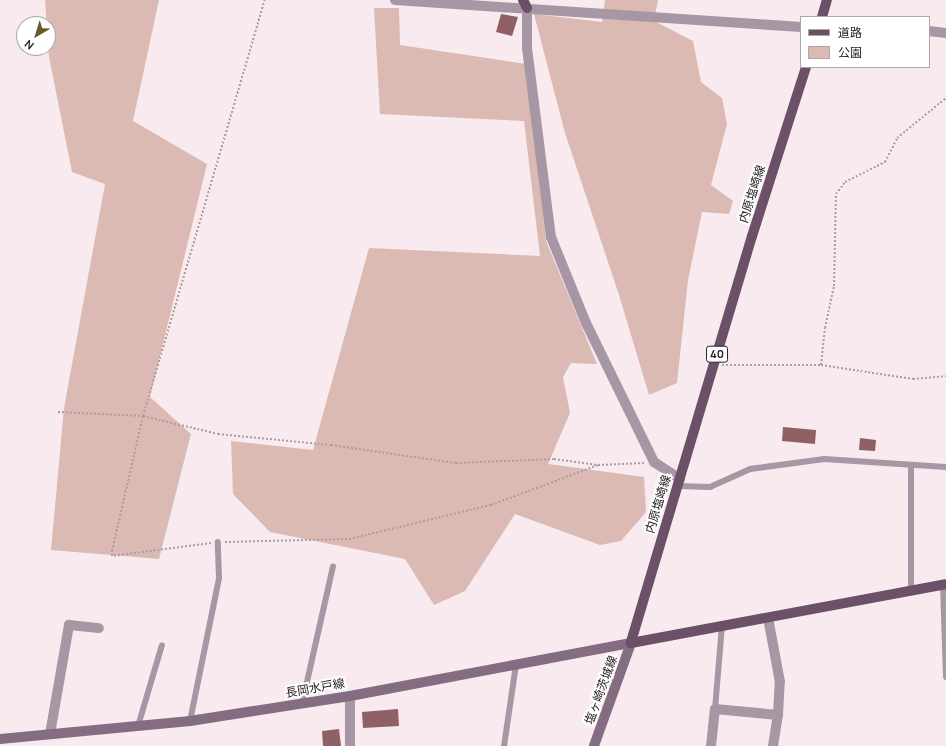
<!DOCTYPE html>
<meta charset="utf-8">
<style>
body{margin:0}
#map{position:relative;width:946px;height:746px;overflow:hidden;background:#f8eaef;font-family:Manrope,"Noto Sans JP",sans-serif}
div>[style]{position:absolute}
.green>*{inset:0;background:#dabab2}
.building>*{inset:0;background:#8f6165}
.path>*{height:2px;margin-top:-1px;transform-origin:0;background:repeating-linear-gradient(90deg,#a99ea2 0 2px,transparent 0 4px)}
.lane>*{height:6px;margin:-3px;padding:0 3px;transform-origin:3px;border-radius:3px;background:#a797a5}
.street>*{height:10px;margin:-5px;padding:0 5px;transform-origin:5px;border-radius:5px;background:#a797a5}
.secondary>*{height:10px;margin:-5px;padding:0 5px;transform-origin:5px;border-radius:5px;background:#846d81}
.primary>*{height:10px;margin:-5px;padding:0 5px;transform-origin:5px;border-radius:5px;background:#6b5068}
span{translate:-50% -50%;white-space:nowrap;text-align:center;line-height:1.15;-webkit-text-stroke:4px #fff;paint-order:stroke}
.shield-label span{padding:1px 3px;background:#fff;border:1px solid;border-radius:3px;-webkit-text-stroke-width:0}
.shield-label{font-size:11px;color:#272224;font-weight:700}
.street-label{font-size:12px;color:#272224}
.legend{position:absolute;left:800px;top:16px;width:130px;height:52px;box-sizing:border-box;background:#fff;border:1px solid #a9a7a7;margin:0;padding:5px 7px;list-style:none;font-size:12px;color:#272224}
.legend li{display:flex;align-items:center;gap:8px;height:20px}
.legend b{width:20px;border:1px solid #a9a7a7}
.north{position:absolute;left:16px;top:16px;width:40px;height:40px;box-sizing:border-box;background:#fff;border:1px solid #a9a7a7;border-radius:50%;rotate:218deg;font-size:11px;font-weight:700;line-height:16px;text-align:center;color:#272224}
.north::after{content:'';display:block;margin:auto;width:14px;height:18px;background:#675c29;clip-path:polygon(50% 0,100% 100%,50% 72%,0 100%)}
</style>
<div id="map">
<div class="green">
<div style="clip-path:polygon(45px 0,159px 0,133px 121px,207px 164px,150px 397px,191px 434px,159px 559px,51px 550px,64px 408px,105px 184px,72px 172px,49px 57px)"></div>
<div style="clip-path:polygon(605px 0,658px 0,654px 21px,693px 41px,701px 82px,722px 98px,727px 124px,711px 185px,733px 201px,729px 214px,702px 212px,688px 280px,677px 383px,649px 395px,619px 295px,565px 133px,534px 14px,602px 22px)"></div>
<div style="clip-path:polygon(374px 8px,399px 8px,400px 45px,526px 64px,546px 241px,597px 364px,571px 363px,563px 377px,570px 413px,548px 464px,644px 477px,646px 512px,621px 541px,600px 545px,515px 514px,465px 591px,434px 605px,405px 559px,270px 532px,233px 494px,231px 441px,313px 450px,369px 248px,540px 256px,524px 121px,380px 114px)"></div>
</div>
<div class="building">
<div style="clip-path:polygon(501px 14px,518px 17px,512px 36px,496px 32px)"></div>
<div style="clip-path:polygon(783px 427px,816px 430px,815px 444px,782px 441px)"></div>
<div style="clip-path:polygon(860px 438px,876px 440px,875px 451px,859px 450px)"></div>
<div style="clip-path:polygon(398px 709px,399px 726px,363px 728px,362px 712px)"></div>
<div style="clip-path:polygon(339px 729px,341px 746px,323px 746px,322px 731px)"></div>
</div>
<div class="path">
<div style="left:722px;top:365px;width:99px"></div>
<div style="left:821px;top:365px;width:93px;rotate:8.7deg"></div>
<div style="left:913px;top:379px;width:33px;rotate:-5deg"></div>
<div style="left:821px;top:365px;width:37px;rotate:-84deg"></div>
<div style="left:825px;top:328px;width:43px;rotate:-77.9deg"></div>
<div style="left:834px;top:286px;width:92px;rotate:-88.8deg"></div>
<div style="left:836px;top:194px;width:15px;rotate:-53deg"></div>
<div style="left:845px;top:182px;width:45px;rotate:-26.6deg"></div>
<div style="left:885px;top:162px;width:27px;rotate:-63deg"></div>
<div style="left:897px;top:138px;width:63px;rotate:-39.2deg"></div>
<div style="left:58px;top:412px;width:85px;rotate:2.7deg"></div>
<div style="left:143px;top:416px;width:77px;rotate:13.5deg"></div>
<div style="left:218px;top:434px;width:114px;rotate:5.6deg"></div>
<div style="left:331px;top:445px;width:126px;rotate:8.2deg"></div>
<div style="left:456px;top:463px;width:98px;rotate:-2.3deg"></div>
<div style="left:554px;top:459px;width:44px;rotate:7.8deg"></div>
<div style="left:598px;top:465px;width:46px;rotate:-2.5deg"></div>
<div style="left:225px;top:542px;width:124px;rotate:-1.4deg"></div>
<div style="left:349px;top:539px;width:146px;rotate:-13.5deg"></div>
<div style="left:491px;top:505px;width:114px;rotate:-20.5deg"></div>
<div style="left:211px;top:543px;width:100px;rotate:172.5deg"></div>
<div style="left:112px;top:556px;width:5px;rotate:-90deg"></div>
<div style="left:112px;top:551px;width:139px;rotate:-77.1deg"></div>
<div style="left:143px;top:416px;width:434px;rotate:-73.7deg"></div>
</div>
<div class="lane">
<div style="left:911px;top:465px;width:125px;rotate:90deg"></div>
<div style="left:678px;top:486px;width:32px;rotate:2deg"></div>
<div style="left:710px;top:487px;width:44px;rotate:-24.2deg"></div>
<div style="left:750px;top:469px;width:75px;rotate:-7.7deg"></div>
<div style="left:824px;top:459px;width:122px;rotate:3.8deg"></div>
<div style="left:943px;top:585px;width:92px;rotate:88.1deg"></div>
<div style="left:302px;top:704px;width:141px;rotate:-77.3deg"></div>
<div style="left:715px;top:709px;width:83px;rotate:-85.2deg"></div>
<div style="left:190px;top:721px;width:146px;rotate:-78.5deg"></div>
<div style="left:219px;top:578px;width:36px;rotate:-92deg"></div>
<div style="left:138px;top:726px;width:84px;rotate:-73.5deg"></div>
<div style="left:504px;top:746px;width:82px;rotate:-81.6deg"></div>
</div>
<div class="street">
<div style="left:395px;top:0;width:407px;rotate:3.8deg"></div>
<div style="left:527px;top:8px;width:40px;rotate:90deg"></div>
<div style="left:527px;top:48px;width:191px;rotate:82.8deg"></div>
<div style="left:551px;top:237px;width:93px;rotate:67.9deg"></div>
<div style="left:586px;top:323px;width:155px;rotate:63.9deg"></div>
<div style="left:654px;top:462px;width:31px;rotate:33deg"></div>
<div style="left:929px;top:31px;width:17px;rotate:7deg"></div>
<div style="left:50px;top:734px;width:111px;rotate:-80.1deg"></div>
<div style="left:69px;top:625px;width:30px;rotate:6deg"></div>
<div style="left:350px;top:746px;width:50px;rotate:-90deg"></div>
<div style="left:711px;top:746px;width:37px;rotate:-84deg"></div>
<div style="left:715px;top:709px;width:63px;rotate:5.4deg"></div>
<div style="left:778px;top:715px;width:33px;rotate:-87deg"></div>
<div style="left:780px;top:682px;width:65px;rotate:-100.6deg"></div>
<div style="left:773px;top:746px;width:31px;rotate:-81deg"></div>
</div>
<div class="secondary">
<div style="left:0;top:739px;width:191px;rotate:-5.4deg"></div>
<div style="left:190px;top:721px;width:162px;rotate:-8.9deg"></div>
<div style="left:350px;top:696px;width:286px;rotate:-10.7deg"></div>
<div style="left:631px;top:643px;width:109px;rotate:109.8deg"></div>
</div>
<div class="primary">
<div style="left:523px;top:0;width:9px;rotate:63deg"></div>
<div style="left:822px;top:17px;width:18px;rotate:-74deg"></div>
<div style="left:806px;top:67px;width:177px;rotate:107.7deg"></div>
<div style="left:752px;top:236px;width:425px;rotate:106.6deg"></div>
<div style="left:631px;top:643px;width:320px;rotate:-10.6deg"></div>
</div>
<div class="shield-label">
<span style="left:717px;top:354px">40</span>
</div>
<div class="street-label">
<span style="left:752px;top:194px;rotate:-72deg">内原塩崎線</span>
<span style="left:658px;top:504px;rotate:-73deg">内原塩崎線</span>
<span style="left:315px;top:688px;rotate:-10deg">長岡水戸線</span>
<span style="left:601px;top:690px;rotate:-70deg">塩ヶ崎茨城線</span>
</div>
<ul class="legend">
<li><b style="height:5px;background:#6b5068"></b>道路</li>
<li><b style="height:11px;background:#dabab2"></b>公園</li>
</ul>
<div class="north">N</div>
</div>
